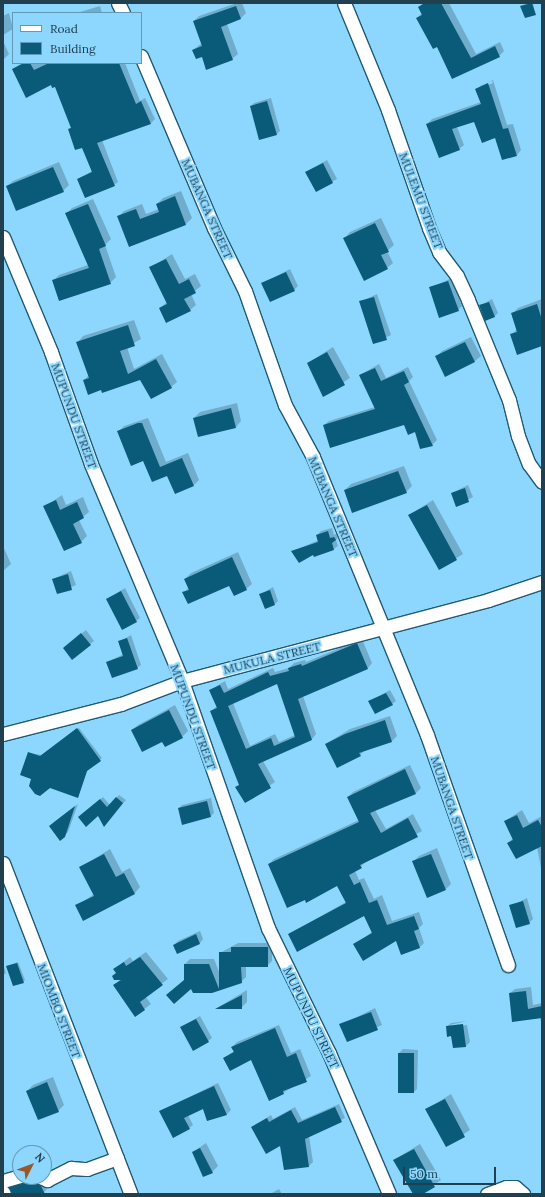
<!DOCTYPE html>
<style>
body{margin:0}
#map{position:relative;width:545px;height:1197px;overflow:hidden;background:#8dd7fe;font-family:Lora,serif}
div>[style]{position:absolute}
.shadow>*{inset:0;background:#0003}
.building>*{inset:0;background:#0a5a7a}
.roads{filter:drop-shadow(1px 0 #205a75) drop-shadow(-1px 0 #205a75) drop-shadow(0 1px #205a75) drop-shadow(0 -1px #205a75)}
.minor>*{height:13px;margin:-6.5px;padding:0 6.5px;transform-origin:6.5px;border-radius:6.5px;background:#fff}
span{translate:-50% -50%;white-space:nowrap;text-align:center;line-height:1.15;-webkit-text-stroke:4px #8dd7fe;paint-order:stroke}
.street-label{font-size:12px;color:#203f4f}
.frame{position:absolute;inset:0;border:4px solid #203f4f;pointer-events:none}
.legend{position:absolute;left:12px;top:12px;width:130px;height:52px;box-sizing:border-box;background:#8dd7fe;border:1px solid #619ab8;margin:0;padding:5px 7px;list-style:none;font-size:12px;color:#203f4f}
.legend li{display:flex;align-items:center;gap:8px;height:20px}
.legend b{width:20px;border:1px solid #619ab8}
.north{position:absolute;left:12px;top:1145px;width:40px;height:40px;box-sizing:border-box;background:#8dd7fe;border:1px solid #619ab8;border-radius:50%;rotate:48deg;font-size:11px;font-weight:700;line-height:16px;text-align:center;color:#203f4f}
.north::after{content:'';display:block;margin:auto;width:14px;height:18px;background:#9b5728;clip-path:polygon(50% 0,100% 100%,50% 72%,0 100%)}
.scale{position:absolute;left:403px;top:1167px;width:93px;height:18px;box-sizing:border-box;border:2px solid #203f4f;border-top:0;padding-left:5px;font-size:12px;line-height:14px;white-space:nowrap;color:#203f4f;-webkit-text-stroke:3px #8dd7fe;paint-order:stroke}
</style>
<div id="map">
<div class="shadow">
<div style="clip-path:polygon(237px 3px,242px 3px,246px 13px,241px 18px,227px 24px,238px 54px,232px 59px,202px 56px,193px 50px,202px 43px,194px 21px,199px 16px)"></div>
<div style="clip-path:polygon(423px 3px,449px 3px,476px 54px,500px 42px,504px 51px,499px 56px,452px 78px,437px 46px,417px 18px,422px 13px,419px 7px)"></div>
<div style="clip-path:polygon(528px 3px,533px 3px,535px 14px,521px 6px)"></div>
<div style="clip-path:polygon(100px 6px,102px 13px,77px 13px)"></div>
<div style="clip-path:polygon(9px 13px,13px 29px,3px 35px,3px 16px)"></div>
<div style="clip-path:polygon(3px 41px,9px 54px,3px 60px)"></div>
<div style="clip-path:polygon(22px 63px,125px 63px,140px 101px,145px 98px,155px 119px,151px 123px,102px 140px,118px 182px,114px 185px,78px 179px,92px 171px,82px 146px,69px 129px,72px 127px,55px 85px,13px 69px)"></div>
<div style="clip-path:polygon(evenodd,493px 80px,507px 125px,513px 124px,521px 150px,517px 155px,475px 121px,457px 127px,464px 145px,459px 149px,427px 124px,432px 119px,481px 102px,476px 89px,493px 80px,492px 81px,493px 83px,480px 88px,480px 86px,492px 81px)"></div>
<div style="clip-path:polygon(271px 98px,280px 131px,276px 135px,251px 106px,254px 103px)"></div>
<div style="clip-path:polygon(327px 160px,337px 179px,316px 191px,306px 172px)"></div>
<div style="clip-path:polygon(59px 162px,69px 185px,63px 191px,7px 186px,13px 181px)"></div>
<div style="clip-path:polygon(181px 191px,192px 218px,186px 224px,130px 246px,118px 217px,124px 211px,142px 204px,146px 214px,159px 209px,157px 204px,163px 198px)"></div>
<div style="clip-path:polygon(93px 199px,111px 239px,105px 245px,116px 277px,110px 283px,54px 280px,59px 275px,88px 265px,66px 214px,72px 208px)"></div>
<div style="clip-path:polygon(381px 218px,394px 245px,387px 251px,393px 263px,387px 268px,345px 238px,350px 232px)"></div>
<div style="clip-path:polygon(172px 254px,185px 279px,195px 274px,201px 286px,191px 294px,196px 305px,190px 310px,160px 308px,167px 302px,150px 268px)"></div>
<div style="clip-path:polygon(290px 269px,298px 286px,294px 290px,262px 284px)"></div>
<div style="clip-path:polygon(452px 278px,462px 306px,458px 310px,430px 288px)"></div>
<div style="clip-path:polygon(377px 294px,391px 335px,374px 343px,360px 302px)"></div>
<div style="clip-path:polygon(492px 299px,498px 313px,494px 317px,480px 306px)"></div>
<div style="clip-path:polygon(542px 299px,542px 345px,511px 335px,517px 329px,512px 314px,518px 308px)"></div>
<div style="clip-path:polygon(134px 320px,141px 339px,127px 347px,134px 369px,162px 354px,177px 382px,171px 387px,141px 379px,101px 389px,84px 380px,89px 375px,78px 342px,83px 336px)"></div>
<div style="clip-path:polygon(471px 337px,481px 356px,475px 361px,445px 375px,436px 357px,442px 351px)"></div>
<div style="clip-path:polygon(333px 347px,350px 378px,324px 395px,308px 363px)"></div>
<div style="clip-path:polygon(379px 364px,386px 378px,408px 367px,413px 377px,409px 381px,437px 440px,432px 445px,404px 424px,324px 425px,329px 421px,375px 407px,360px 375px)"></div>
<div style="clip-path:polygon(237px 403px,241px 421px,236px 427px,194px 418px,200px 412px)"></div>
<div style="clip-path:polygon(148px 418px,166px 462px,188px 453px,199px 480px,194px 485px,144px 460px,118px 432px,124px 426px)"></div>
<div style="clip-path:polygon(404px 466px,412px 486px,406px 492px,345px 490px,351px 484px)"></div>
<div style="clip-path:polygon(468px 485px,473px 497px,457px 505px,452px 493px)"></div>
<div style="clip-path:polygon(62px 495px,66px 505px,83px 497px,89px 512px,79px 520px,87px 536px,81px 542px,44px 507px)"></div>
<div style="clip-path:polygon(433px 500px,463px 554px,439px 569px,409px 515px)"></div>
<div style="clip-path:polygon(332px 528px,334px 535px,338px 533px,339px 536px,336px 540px,338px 546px,334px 549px,314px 556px,313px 553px,293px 551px,319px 540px,317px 535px,321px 531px)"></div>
<div style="clip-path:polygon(3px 546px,11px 564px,3px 571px)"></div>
<div style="clip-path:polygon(238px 552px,252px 584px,246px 589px,229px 584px,184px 593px,189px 587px,185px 579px,191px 573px)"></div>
<div style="clip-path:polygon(71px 571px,76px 585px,58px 593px,53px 579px)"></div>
<div style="clip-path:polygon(273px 587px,278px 601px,275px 604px,261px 594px)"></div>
<div style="clip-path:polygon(125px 588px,140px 618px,136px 621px,107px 599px)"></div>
<div style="clip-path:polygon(86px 630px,94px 641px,90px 644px,68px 645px)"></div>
<div style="clip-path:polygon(131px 635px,141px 665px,137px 668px,107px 662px,124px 654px,119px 642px)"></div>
<div style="clip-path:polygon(evenodd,362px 639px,372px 663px,368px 668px,303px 696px,316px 734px,312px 739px,263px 761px,275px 782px,245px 802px,237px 787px,240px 784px,211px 711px,217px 706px,210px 690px,225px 681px,228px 689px,273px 668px,275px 672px,289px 668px,294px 663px,305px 660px,306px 662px,362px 639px,277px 682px,295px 735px,279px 742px,275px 734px,250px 746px,233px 703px,277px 682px)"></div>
<div style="clip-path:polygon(390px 690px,396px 701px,392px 704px,370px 701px)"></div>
<div style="clip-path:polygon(175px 705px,188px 731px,182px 737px,162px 741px,132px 730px,138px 725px)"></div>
<div style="clip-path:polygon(390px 716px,397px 736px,392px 741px,365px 750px,360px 755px,326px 744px,350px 729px)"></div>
<div style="clip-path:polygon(79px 728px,102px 758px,88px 769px,78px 797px,32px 778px,29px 753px,42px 755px)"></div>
<div style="clip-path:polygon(410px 765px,421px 788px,416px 793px,375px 810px,386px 829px,413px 814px,422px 831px,366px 862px,355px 871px,359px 880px,364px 878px,374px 899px,382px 895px,392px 921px,419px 912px,423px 924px,419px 928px,424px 943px,419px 948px,396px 939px,354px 945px,372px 932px,364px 914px,289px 934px,346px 902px,337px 885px,305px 899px,269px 864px,274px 859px,359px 820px,348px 797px,353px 792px)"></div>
<div style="clip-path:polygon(119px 795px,126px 800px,107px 823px,99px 814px,82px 814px,103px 797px,110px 805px)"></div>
<div style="clip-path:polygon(211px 798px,214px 813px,211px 816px,179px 808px,182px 805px)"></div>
<div style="clip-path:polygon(78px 804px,68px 832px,64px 836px,54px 822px)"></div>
<div style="clip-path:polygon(522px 810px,529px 823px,542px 816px,542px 873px,537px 847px,508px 843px,513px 838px,505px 821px)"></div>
<div style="clip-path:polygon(437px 848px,451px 884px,446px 889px,413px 862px,419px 856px)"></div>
<div style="clip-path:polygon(110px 849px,122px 872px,130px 868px,140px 887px,135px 893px,84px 920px,77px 906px,94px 894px,81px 867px)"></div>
<div style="clip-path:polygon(527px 898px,533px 919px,529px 923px,511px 906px)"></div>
<div style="clip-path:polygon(200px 931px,203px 939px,200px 943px,177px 953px,174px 945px,178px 941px)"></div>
<div style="clip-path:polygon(238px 943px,272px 943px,272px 961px,267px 966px,246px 966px,246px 977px,241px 982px,212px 992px,185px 964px,190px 959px,214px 959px,220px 974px,220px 953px)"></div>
<div style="clip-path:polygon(146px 952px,168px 979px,145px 996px,151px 1004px,135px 1016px,114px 985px,121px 979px,114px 969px,130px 957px,133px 961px)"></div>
<div style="clip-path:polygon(18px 962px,25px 980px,23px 982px,7px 966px)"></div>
<div style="clip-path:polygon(3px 964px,6px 973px,3px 975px)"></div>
<div style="clip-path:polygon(531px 987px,533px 1005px,542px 1003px,542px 1025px,540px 1018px,513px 1021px,510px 993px,515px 989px)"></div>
<div style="clip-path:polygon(247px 990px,247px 1002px,241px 1008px,217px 1008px)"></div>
<div style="clip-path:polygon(375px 1008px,382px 1025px,347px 1041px,341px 1025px)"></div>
<div style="clip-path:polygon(200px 1016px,212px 1038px,208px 1041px,181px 1027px)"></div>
<div style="clip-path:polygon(467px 1021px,450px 1025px,450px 1027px,467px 1025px,470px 1042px,466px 1046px,454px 1047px,452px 1035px,447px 1027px,451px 1023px)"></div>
<div style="clip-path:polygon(279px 1025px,291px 1053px,300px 1049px,311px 1076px,283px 1093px,251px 1059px,224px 1058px,234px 1051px,232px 1047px,237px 1042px)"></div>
<div style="clip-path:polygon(403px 1049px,418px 1050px,417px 1089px,414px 1092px,399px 1053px)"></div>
<div style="clip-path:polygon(53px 1077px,64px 1105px,58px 1111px,27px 1091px,33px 1085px)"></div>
<div style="clip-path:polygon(218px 1083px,231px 1110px,227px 1114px,207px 1120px,203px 1108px,188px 1115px,193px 1125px,189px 1128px,160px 1111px)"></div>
<div style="clip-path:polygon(451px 1094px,470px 1130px,446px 1146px,427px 1109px)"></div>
<div style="clip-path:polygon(339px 1104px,345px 1118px,309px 1136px,313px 1162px,309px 1166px,284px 1169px,281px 1145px,252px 1127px,271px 1115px,273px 1119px,295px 1107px,302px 1120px)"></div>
<div style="clip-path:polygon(206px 1143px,218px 1166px,212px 1172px,193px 1152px)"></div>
<div style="clip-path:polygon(420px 1144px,441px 1180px,421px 1194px,414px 1194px,394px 1160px)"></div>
<div style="clip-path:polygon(36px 1177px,45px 1183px,47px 1189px,44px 1192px,12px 1194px,10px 1188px,14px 1184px)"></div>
<div style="clip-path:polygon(279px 1189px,282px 1194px,270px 1194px)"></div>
</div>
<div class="building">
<div style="clip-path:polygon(425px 3px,441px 3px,471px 58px,495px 46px,500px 57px,452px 79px,437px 47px,433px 49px,416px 18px,422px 15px,418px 7px)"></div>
<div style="clip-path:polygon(532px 3px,536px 15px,525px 18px,520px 6px)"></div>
<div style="clip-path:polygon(236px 6px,241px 19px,221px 27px,233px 60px,206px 70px,202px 57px,196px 59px,192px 50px,202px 46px,193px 21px)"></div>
<div style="clip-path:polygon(24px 63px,30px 63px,34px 70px,49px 63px,119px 63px,136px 104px,141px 101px,151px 124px,97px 143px,115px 186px,85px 198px,77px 179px,92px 172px,82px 148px,75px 150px,68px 129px,71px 128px,55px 87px,52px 88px,51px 85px,26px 98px,12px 69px)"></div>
<div style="clip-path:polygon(488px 83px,503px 129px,508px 128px,517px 156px,502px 160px,495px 138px,482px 143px,474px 122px,452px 129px,460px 150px,439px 158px,426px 124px,481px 104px,475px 89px)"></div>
<div style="clip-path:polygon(267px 101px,277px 135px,259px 140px,250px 106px)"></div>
<div style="clip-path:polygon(323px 163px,333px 183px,316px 192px,305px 172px)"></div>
<div style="clip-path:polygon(53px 167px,64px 192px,16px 211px,6px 186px)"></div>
<div style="clip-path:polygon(175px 196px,186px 225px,129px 247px,117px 216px,136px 209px,140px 219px,159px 212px,156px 204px)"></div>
<div style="clip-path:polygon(88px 204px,106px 246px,99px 249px,111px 284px,59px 301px,52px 280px,89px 268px,65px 213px)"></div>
<div style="clip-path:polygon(375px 223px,389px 252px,381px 255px,388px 269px,364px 281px,343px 238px)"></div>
<div style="clip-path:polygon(166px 259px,179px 284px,189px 279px,196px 293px,184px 299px,191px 311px,166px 323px,159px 308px,167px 304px,149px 267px)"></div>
<div style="clip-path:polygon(286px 272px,295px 291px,270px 302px,261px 283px)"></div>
<div style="clip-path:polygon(448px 281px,459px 311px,439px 318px,429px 287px)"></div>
<div style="clip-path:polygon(374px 297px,387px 340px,373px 344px,359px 301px)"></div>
<div style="clip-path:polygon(489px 302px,495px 317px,485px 321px,479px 305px)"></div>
<div style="clip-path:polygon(537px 304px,542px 320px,542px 346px,517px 355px,510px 334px,517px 332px,511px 313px)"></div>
<div style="clip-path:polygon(128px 325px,135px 346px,120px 351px,128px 374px,156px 359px,172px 388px,151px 399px,140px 380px,102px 393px,101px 390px,88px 395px,83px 380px,89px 378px,76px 342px)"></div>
<div style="clip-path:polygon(465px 342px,475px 362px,445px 377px,435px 356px)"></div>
<div style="clip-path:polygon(327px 352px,345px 385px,323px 397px,307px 363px)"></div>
<div style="clip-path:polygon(375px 368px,381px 381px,404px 371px,409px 382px,404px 385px,433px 446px,420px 449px,415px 432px,408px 435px,404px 425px,330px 448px,323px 425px,375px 409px,359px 375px)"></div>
<div style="clip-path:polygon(231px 408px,236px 428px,198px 437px,193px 418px)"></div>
<div style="clip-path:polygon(138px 423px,142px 423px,160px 467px,182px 458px,194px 486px,175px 494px,167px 476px,152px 482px,143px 461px,131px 466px,117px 431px)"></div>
<div style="clip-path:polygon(398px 471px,407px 493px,352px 513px,344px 490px)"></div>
<div style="clip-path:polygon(465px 488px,469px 502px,456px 507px,451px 493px)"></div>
<div style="clip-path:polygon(56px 500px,60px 510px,77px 502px,84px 518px,73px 524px,82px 543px,64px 551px,43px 506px)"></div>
<div style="clip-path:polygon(427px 505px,457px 560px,439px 570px,408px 515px)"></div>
<div style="clip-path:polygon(328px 531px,330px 538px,334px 537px,336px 540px,332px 543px,334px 550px,314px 557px,313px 555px,299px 563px,291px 551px,318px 542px,316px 535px)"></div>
<div style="clip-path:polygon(232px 557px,247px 590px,234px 596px,229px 586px,188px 604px,182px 592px,189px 590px,184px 579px)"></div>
<div style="clip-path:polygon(68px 574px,72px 590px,57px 594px,52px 579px)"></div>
<div style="clip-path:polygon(270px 590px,275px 605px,265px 609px,259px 594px)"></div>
<div style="clip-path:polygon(121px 591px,137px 622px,122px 630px,106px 599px)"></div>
<div style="clip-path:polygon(81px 633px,91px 645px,72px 660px,63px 648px)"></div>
<div style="clip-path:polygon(127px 638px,138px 669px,112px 678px,106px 662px,123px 656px,118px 641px)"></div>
<div style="clip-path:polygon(evenodd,357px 643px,368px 669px,298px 699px,312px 740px,258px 764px,271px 788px,245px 803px,235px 787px,239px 785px,210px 711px,217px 708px,209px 690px,220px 685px,224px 693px,268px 672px,270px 676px,289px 671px,288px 668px,301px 664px,302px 666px,357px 643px,277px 684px,295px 737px,274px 746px,271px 738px,246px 749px,228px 706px,277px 684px)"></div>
<div style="clip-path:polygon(386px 693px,393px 705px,375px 714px,368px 701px)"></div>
<div style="clip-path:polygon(169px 710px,183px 738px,165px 747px,162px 742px,142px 752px,131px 730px)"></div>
<div style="clip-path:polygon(385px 720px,392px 742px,359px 753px,361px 756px,337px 768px,325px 744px,345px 734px)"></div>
<div style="clip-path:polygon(77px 728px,101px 761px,87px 771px,78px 798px,50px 788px,40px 796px,35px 794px,29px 786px,31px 779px,20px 775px,28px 752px,40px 756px)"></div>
<div style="clip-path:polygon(405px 769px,416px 794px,370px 813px,381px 833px,408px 818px,418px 837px,360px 865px,362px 868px,349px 875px,354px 885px,360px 882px,369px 903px,377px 900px,387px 925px,414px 916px,419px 929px,414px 931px,420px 948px,401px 955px,396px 941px,363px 961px,353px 944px,372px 933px,364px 916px,297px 952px,288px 934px,346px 903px,337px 886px,306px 903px,305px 900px,287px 908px,268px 864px,359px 822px,347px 797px)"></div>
<div style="clip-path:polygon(116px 797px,123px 803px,104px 827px,98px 816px,86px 827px,78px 817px,100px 799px,107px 807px)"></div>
<div style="clip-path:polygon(207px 801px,211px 817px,182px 825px,178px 808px)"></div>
<div style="clip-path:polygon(75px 806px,65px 837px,60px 841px,49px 826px)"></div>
<div style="clip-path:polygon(517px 815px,523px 828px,538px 820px,542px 827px,542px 846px,516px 859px,507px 843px,513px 840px,504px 821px)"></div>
<div style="clip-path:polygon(104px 854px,116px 877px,124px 873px,135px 894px,83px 921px,75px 905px,94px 896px,79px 867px)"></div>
<div style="clip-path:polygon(431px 854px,446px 890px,427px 898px,412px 861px)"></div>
<div style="clip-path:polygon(523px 901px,530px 924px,516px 928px,509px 905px)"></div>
<div style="clip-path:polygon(196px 934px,200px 944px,177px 954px,173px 945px)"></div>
<div style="clip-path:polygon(231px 947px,268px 947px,268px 967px,241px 967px,242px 983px,212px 993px,193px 993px,191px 989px,174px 1004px,166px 995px,184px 980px,184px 964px,209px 964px,219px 989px,219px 952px,231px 952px)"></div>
<div style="clip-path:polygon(140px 957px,163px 985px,140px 1002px,145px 1010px,135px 1017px,113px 985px,121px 980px,114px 980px,112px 976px,116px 973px,113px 969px,124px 962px,126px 966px)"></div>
<div style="clip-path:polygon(17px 963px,24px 983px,13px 986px,6px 966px)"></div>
<div style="clip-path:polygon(526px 991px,528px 1009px,542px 1006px,542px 1018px,512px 1022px,509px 993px)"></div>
<div style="clip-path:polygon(242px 995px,242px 1009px,215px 1009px)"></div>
<div style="clip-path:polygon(371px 1012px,378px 1030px,347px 1042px,339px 1024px)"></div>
<div style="clip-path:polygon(196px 1019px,209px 1042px,193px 1051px,180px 1027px)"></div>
<div style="clip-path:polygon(463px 1024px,466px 1047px,453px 1048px,451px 1036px,447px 1037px,446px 1026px)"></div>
<div style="clip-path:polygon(275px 1028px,287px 1057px,296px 1053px,307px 1082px,283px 1091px,284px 1094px,269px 1101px,251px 1060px,230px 1071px,223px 1058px,234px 1052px,231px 1047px)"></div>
<div style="clip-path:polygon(398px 1053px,414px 1053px,414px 1093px,398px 1093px)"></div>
<div style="clip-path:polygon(47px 1082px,59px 1112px,38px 1120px,26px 1091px)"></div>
<div style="clip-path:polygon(214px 1086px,227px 1115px,207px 1121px,203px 1109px,184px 1118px,190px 1129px,173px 1138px,159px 1111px)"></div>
<div style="clip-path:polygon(445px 1099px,465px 1137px,446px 1147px,425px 1109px)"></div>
<div style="clip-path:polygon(335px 1107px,342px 1122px,305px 1139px,309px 1167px,284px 1170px,280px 1146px,266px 1154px,251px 1127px,267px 1118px,269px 1122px,291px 1110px,298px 1123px)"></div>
<div style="clip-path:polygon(200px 1148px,213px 1173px,203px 1177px,192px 1152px)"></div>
<div style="clip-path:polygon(414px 1149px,435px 1187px,423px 1194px,413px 1194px,393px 1160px)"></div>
<div style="clip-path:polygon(33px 1180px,41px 1186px,45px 1194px,12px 1194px,9px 1187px)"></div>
</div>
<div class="roads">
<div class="minor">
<div style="left:118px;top:3px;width:11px;rotate:63deg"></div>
<div style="left:344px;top:3px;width:116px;rotate:67.6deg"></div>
<div style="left:388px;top:110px;width:125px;rotate:70.8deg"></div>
<div style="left:429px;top:228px;width:26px;rotate:67deg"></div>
<div style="left:439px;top:252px;width:30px;rotate:53deg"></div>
<div style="left:457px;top:276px;width:26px;rotate:65deg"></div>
<div style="left:468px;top:300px;width:108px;rotate:67.7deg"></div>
<div style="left:509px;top:400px;width:37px;rotate:76deg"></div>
<div style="left:518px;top:436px;width:30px;rotate:69deg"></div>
<div style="left:529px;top:464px;width:22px;rotate:54deg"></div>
<div style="left:141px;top:56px;width:187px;rotate:67deg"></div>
<div style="left:214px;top:228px;width:70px;rotate:63.8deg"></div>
<div style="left:245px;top:291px;width:121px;rotate:70.7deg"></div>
<div style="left:285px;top:405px;width:59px;rotate:61.7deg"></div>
<div style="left:313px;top:457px;width:300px;rotate:67.7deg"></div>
<div style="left:427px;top:735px;width:244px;rotate:70.6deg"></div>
<div style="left:3px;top:237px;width:125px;rotate:67.3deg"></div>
<div style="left:51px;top:352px;width:119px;rotate:70.3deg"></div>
<div style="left:91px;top:464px;width:235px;rotate:67.2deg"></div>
<div style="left:182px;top:681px;width:262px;rotate:70.8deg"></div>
<div style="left:268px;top:928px;width:139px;rotate:64deg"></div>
<div style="left:329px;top:1053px;width:153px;rotate:66.9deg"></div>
<div style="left:3px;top:734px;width:122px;rotate:-14.3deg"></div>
<div style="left:121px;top:704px;width:65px;rotate:-20.7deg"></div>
<div style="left:182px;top:681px;width:317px;rotate:-14.8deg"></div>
<div style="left:488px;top:600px;width:57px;rotate:-18.4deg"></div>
<div style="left:3px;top:863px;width:355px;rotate:68.9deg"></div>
<div style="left:40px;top:1177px;width:8px;rotate:23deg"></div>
<div style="left:47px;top:1180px;width:27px;rotate:-27deg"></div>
<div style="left:71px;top:1168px;width:16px;rotate:4deg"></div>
<div style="left:87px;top:1169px;width:32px;rotate:-20deg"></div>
<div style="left:3px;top:1181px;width:18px;rotate:-16deg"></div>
<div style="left:3px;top:1192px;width:2px;rotate:63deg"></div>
<div style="left:487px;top:1194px;width:20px;rotate:-20deg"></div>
<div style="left:506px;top:1187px;width:9px"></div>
<div style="left:515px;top:1187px;width:11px;rotate:41deg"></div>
</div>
</div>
<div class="street-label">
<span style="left:421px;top:201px;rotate:69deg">MULEMU STREET</span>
<span style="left:207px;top:209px;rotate:66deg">MUBANGA STREET</span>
<span style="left:74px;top:416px;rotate:70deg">MUPUNDU STREET</span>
<span style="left:333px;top:507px;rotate:67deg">MUBANGA STREET</span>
<span style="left:272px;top:658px;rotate:-14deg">MUKULA STREET</span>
<span style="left:193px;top:717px;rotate:70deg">MUPUNDU STREET</span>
<span style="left:452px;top:808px;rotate:71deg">MUBANGA STREET</span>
<span style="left:59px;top:1011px;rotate:69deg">MIOMBO STREET</span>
<span style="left:311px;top:1018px;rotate:64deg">MUPUNDU STREET</span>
</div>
<div class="frame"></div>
<ul class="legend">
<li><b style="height:5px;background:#fff"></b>Road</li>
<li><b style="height:11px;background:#0a5a7a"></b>Building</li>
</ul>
<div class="north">N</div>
<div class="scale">50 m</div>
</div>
